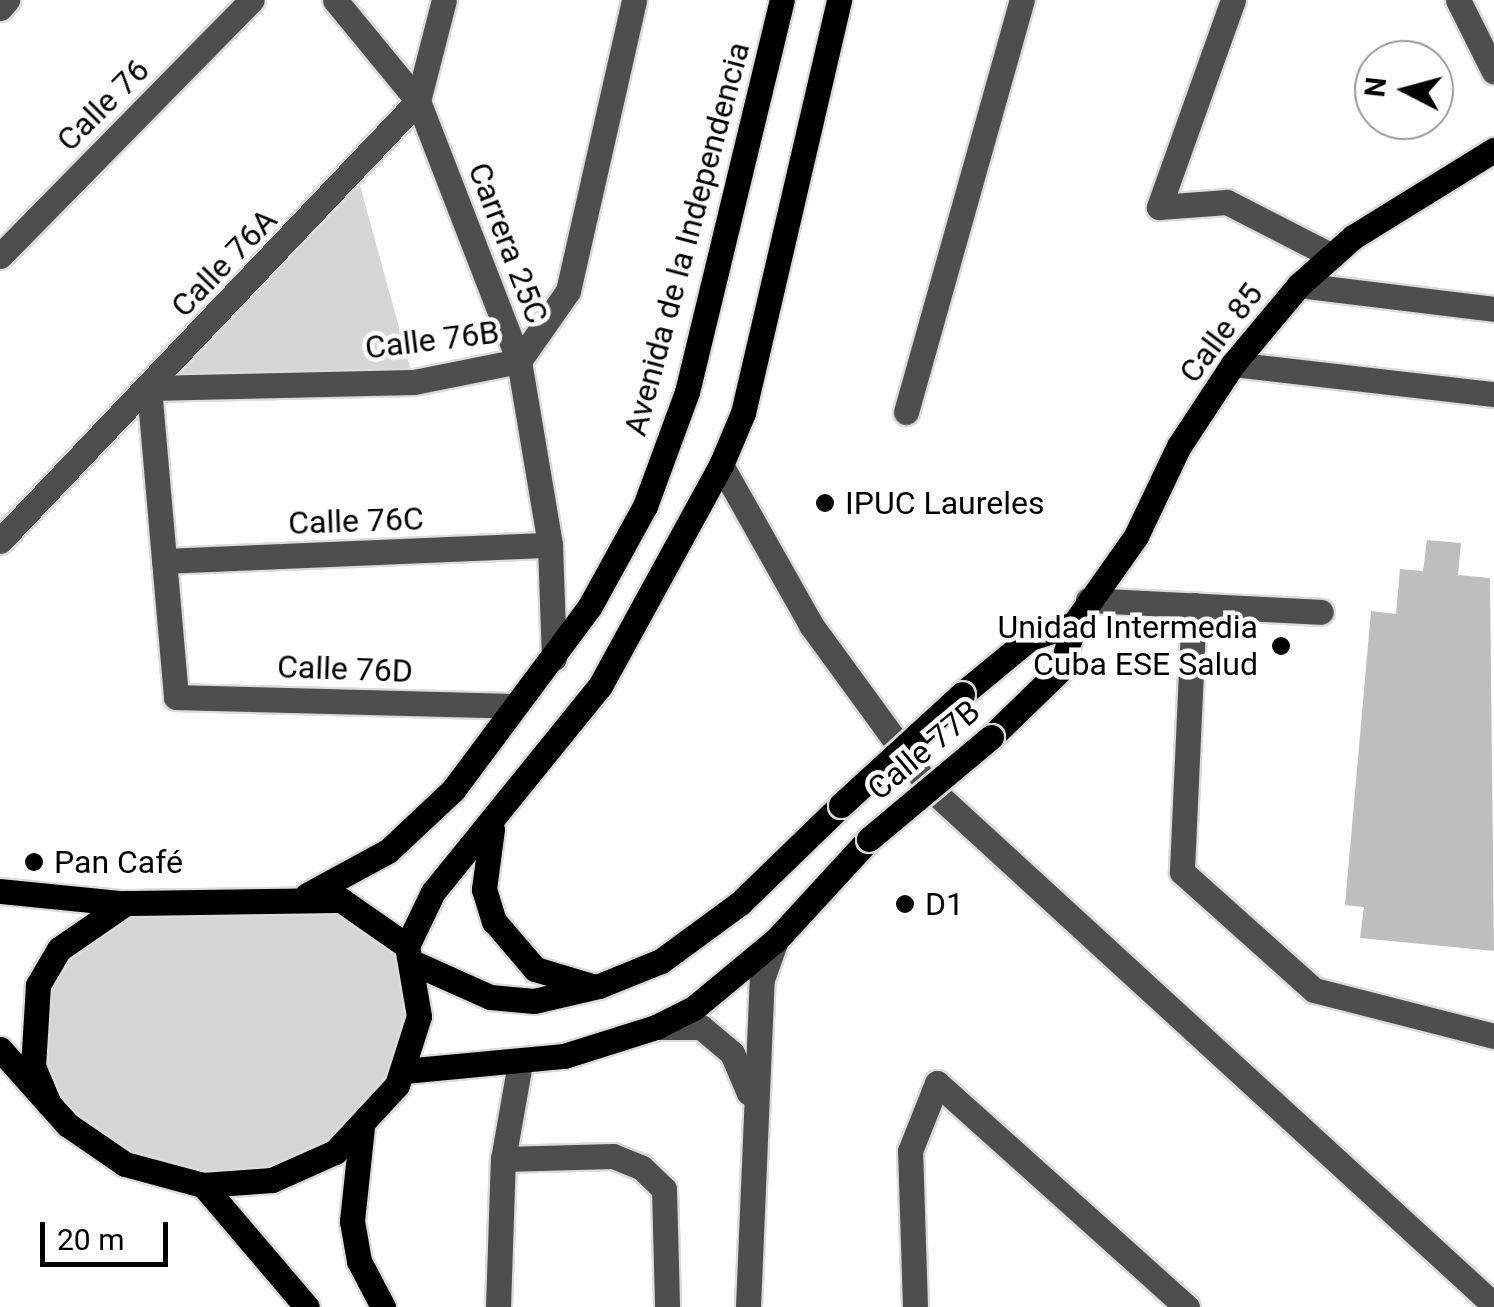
<!DOCTYPE html>
<meta charset="utf-8">
<style>
body{margin:0}
#map{position:relative;width:1494px;height:1307px;overflow:hidden;background:#fff;font-family:Roboto,sans-serif}
div>[style]{position:absolute}
.green>*{inset:0;background:#d5d5d5}
.building>*{inset:0;background:#bebebe}
.roads{filter:drop-shadow(2px 0 #dbdbdb) drop-shadow(-2px 0 #dbdbdb) drop-shadow(0 2px #dbdbdb) drop-shadow(0 -2px #dbdbdb)}
.minor>*{height:25px;margin:-12.5px;padding:0 12.5px;transform-origin:12.5px;border-radius:12.5px;background:#4e4e4e}
.major>*{height:25px;margin:-12.5px;padding:0 12.5px;transform-origin:12.5px;border-radius:12.5px;background:#000}
.bridges{filter:drop-shadow(2px 0 #dbdbdb) drop-shadow(-2px 0 #dbdbdb) drop-shadow(0 2px #dbdbdb) drop-shadow(0 -2px #dbdbdb)}
.major-bridge>*{height:25px;margin:-12.5px;padding:0 12.5px;transform-origin:12.5px;border-radius:12.5px;background:#000}
.dots>*{width:28px;height:28px;translate:-50% -50%;box-sizing:border-box;border:5px solid #fff;border-radius:50%}
span{translate:-50% -50%;white-space:nowrap;text-align:center;line-height:1.15;-webkit-text-stroke:9px #fff;paint-order:stroke}
.street-label{font-size:32px;color:#000}
.poi-label{font-size:32px;color:#000}
.left{translate:0 -50%;text-align:left}
.right{translate:-100% -50%;text-align:right}
.north{position:absolute;left:1354px;top:40px;width:100px;height:100px;box-sizing:border-box;background:#fff;border:2px solid #999;border-radius:50%;rotate:276deg;font-size:28px;font-weight:700;line-height:40px;text-align:center;color:#000}
.north::after{content:'';display:block;margin:auto;width:35px;height:45px;background:#000;clip-path:polygon(50% 0,100% 100%,50% 72%,0 100%)}
.scale{position:absolute;left:40px;top:1222px;width:128px;height:45px;box-sizing:border-box;border:5px solid #000;border-top:0;padding-left:12px;font-size:30px;line-height:35px;white-space:nowrap;color:#000;-webkit-text-stroke:8px #fff;paint-order:stroke}
</style>
<div id="map">
<div class="green">
<div style="clip-path:polygon(356px 171px,414px 382px,149px 388px)"></div>
<div style="clip-path:polygon(341px 900px,414px 963px,404px 1071px,305px 1169px,163px 1179px,49px 1104px,38px 985px,126px 903px)"></div>
</div>
<div class="building">
<div style="clip-path:polygon(1427px 540px,1461px 543px,1458px 575px,1490px 578px,1494px 951px,1360px 938px,1364px 907px,1345px 905px,1371px 611px,1396px 614px,1400px 569px,1423px 571px)"></div>
</div>
<div class="roads">
<div class="minor">
<div style="left:335px;top:0;width:131px;rotate:50.6deg"></div>
<div style="left:418px;top:101px;width:279px;rotate:68.8deg"></div>
<div style="left:519px;top:361px;width:187px;rotate:80.4deg"></div>
<div style="left:550px;top:545px;width:113px;rotate:88deg"></div>
<div style="left:1233px;top:0;width:220px;rotate:109.7deg"></div>
<div style="left:1159px;top:207px;width:68px;rotate:-4.2deg"></div>
<div style="left:1227px;top:202px;width:118px;rotate:27.2deg"></div>
<div style="left:1458px;top:0;width:80px;rotate:63.4deg"></div>
<div style="left:0;top:8px;width:11px;rotate:-49deg"></div>
<div style="left:0;top:256px;width:359px;rotate:-45.5deg"></div>
<div style="left:1299px;top:285px;width:196px;rotate:7deg"></div>
<div style="left:1233px;top:364px;width:263px;rotate:6.6deg"></div>
<div style="left:149px;top:388px;width:265px;rotate:-1.3deg"></div>
<div style="left:414px;top:382px;width:107px;rotate:-11.3deg"></div>
<div style="left:519px;top:361px;width:85px;rotate:-55deg"></div>
<div style="left:568px;top:291px;width:298px;rotate:-77.2deg"></div>
<div style="left:149px;top:388px;width:310px;rotate:85deg"></div>
<div style="left:176px;top:697px;width:336px;rotate:1.5deg"></div>
<div style="left:906px;top:412px;width:428px;rotate:-74.3deg"></div>
<div style="left:721px;top:465px;width:184px;rotate:60.6deg"></div>
<div style="left:811px;top:625px;width:202px;rotate:53.9deg"></div>
<div style="left:930px;top:788px;width:765px;rotate:42.51deg"></div>
<div style="left:0;top:541px;width:607px;rotate:-46.47deg"></div>
<div style="left:418px;top:101px;width:104px;rotate:-75.6deg"></div>
<div style="left:164px;top:561px;width:386px;rotate:-2.4deg"></div>
<div style="left:1088px;top:600px;width:233px;rotate:2.9deg"></div>
<div style="left:1194px;top:605px;width:267px;rotate:92.6deg"></div>
<div style="left:1182px;top:872px;width:177px;rotate:41.8deg"></div>
<div style="left:1314px;top:990px;width:186px;rotate:14.3deg"></div>
<div style="left:656px;top:1027px;width:45px"></div>
<div style="left:701px;top:1027px;width:40px;rotate:40deg"></div>
<div style="left:732px;top:1053px;width:43px;rotate:67deg"></div>
<div style="left:520px;top:1063px;width:97px;rotate:100deg"></div>
<div style="left:503px;top:1159px;width:110px;rotate:-1.6deg"></div>
<div style="left:613px;top:1156px;width:31px;rotate:22deg"></div>
<div style="left:642px;top:1168px;width:30px;rotate:44deg"></div>
<div style="left:664px;top:1189px;width:118px;rotate:88.5deg"></div>
<div style="left:498px;top:1307px;width:148px;rotate:-88.1deg"></div>
<div style="left:748px;top:1307px;width:328px;rotate:-87.6deg"></div>
<div style="left:762px;top:979px;width:41px;rotate:-70.3deg"></div>
<div style="left:915px;top:1307px;width:156px;rotate:-91.8deg"></div>
<div style="left:910px;top:1151px;width:73px;rotate:-68.3deg"></div>
<div style="left:937px;top:1083px;width:336px;rotate:41.9deg"></div>
</div>
<div class="major">
<div style="left:962px;top:694px;width:88px;rotate:-39.5deg"></div>
<div style="left:1030px;top:638px;width:46px;rotate:-17.7deg"></div>
<div style="left:991px;top:737px;width:98px;rotate:-44.2deg"></div>
<div style="left:1061px;top:669px;width:47px;rotate:-73.9deg"></div>
<div style="left:1074px;top:624px;width:108px;rotate:-54.8deg"></div>
<div style="left:1136px;top:536px;width:100px;rotate:-64.5deg"></div>
<div style="left:1179px;top:446px;width:98px;rotate:-56.6deg"></div>
<div style="left:1233px;top:364px;width:103px;rotate:-50.1deg"></div>
<div style="left:1299px;top:285px;width:72px;rotate:-41.6deg"></div>
<div style="left:1353px;top:237px;width:166px;rotate:-31.7deg"></div>
<div style="left:492px;top:829px;width:61px;rotate:97.6deg"></div>
<div style="left:484px;top:889px;width:34px;rotate:73deg"></div>
<div style="left:494px;top:921px;width:63px;rotate:49.5deg"></div>
<div style="left:535px;top:969px;width:56px;rotate:16.5deg"></div>
<div style="left:0;top:891px;width:122px;rotate:5.7deg"></div>
<div style="left:307px;top:895px;width:92px;rotate:-28.5deg"></div>
<div style="left:388px;top:851px;width:89px;rotate:-43.2deg"></div>
<div style="left:453px;top:790px;width:229px;rotate:-53.3deg"></div>
<div style="left:590px;top:606px;width:114px;rotate:-61.2deg"></div>
<div style="left:645px;top:506px;width:121px;rotate:-69.8deg"></div>
<div style="left:687px;top:392px;width:403px;rotate:-76.4deg"></div>
<div style="left:407px;top:946px;width:60px;rotate:-64.3deg"></div>
<div style="left:433px;top:892px;width:265px;rotate:-51deg"></div>
<div style="left:600px;top:686px;width:252px;rotate:-61.3deg"></div>
<div style="left:721px;top:465px;width:56px;rotate:-67.1deg"></div>
<div style="left:743px;top:413px;width:424px;rotate:-76.9deg"></div>
<div style="left:414px;top:963px;width:83px;rotate:24.1deg"></div>
<div style="left:490px;top:997px;width:44px;rotate:5.2deg"></div>
<div style="left:534px;top:1001px;width:67px;rotate:-13deg"></div>
<div style="left:599px;top:986px;width:67px;rotate:-22deg"></div>
<div style="left:661px;top:961px;width:98px;rotate:-36.3deg"></div>
<div style="left:740px;top:903px;width:141px;rotate:-44.1deg"></div>
<div style="left:0;top:1049px;width:74px;rotate:48.3deg"></div>
<div style="left:49px;top:1104px;width:28px;rotate:48deg"></div>
<div style="left:68px;top:1125px;width:69px;rotate:34.4deg"></div>
<div style="left:125px;top:1164px;width:81px;rotate:15.1deg"></div>
<div style="left:203px;top:1185px;width:69px;rotate:-4.1deg"></div>
<div style="left:272px;top:1180px;width:69px;rotate:-24deg"></div>
<div style="left:335px;top:1152px;width:91px;rotate:-47.2deg"></div>
<div style="left:397px;top:1085px;width:72px;rotate:-72.3deg"></div>
<div style="left:419px;top:1016px;width:71px;rotate:-99.7deg"></div>
<div style="left:407px;top:946px;width:80px;rotate:-145.1deg"></div>
<div style="left:341px;top:900px;width:215px;rotate:179.2deg"></div>
<div style="left:126px;top:903px;width:81px;rotate:145.5deg"></div>
<div style="left:59px;top:949px;width:42px;rotate:120.3deg"></div>
<div style="left:38px;top:985px;width:81px;rotate:93.5deg"></div>
<div style="left:33px;top:1066px;width:41px;rotate:67.2deg"></div>
<div style="left:404px;top:1071px;width:161px;rotate:-5.4deg"></div>
<div style="left:564px;top:1056px;width:96px;rotate:-17.5deg"></div>
<div style="left:656px;top:1027px;width:42px;rotate:-26.6deg"></div>
<div style="left:694px;top:1008px;width:107px;rotate:-39.7deg"></div>
<div style="left:776px;top:940px;width:137px;rotate:-47.4deg"></div>
<div style="left:362px;top:1127px;width:95px;rotate:96.1deg"></div>
<div style="left:352px;top:1221px;width:41px;rotate:80.1deg"></div>
<div style="left:359px;top:1261px;width:52px;rotate:62.4deg"></div>
<div style="left:203px;top:1185px;width:160px;rotate:49.6deg"></div>
</div>
</div>
<div class="bridges">
<div class="major-bridge">
<div style="left:841px;top:805px;width:164px;rotate:-42.5deg"></div>
<div style="left:869px;top:839px;width:159px;rotate:-39.9deg"></div>
</div>
</div>
<div class="dots">
<div style="left:825px;top:503px;background:#000"></div>
<div style="left:1281px;top:646px;background:#000"></div>
<div style="left:34px;top:862px;background:#000"></div>
<div style="left:905px;top:904px;background:#000"></div>
</div>
<div class="street-label">
<span style="left:103px;top:105px;rotate:-45deg">Calle 76</span>
<span style="left:687px;top:239px;rotate:-75deg">Avenida de la Independencia</span>
<span style="left:508px;top:243px;rotate:69deg">Carrera 25C</span>
<span style="left:224px;top:263px;rotate:-46deg">Calle 76A</span>
<span style="left:1221px;top:333px;rotate:-53deg">Calle 85</span>
<span style="left:432px;top:340px;rotate:-7deg">Calle 76B</span>
<span style="left:356px;top:521px;rotate:-2deg">Calle 76C</span>
<span style="left:345px;top:669px;rotate:2deg">Calle 76D</span>
<span style="left:924px;top:750px;rotate:-40deg">Calle 77B</span>
</div>
<div class="poi-label">
<span class="left" style="left:845px;top:503px">IPUC Laureles</span>
<span class="right" style="left:1258px;top:646px">Unidad Intermedia<br>Cuba ESE Salud</span>
<span class="left" style="left:54px;top:862px">Pan Café</span>
<span class="left" style="left:925px;top:904px">D1</span>
</div>
<div class="north">N</div>
<div class="scale">20 m</div>
</div>
